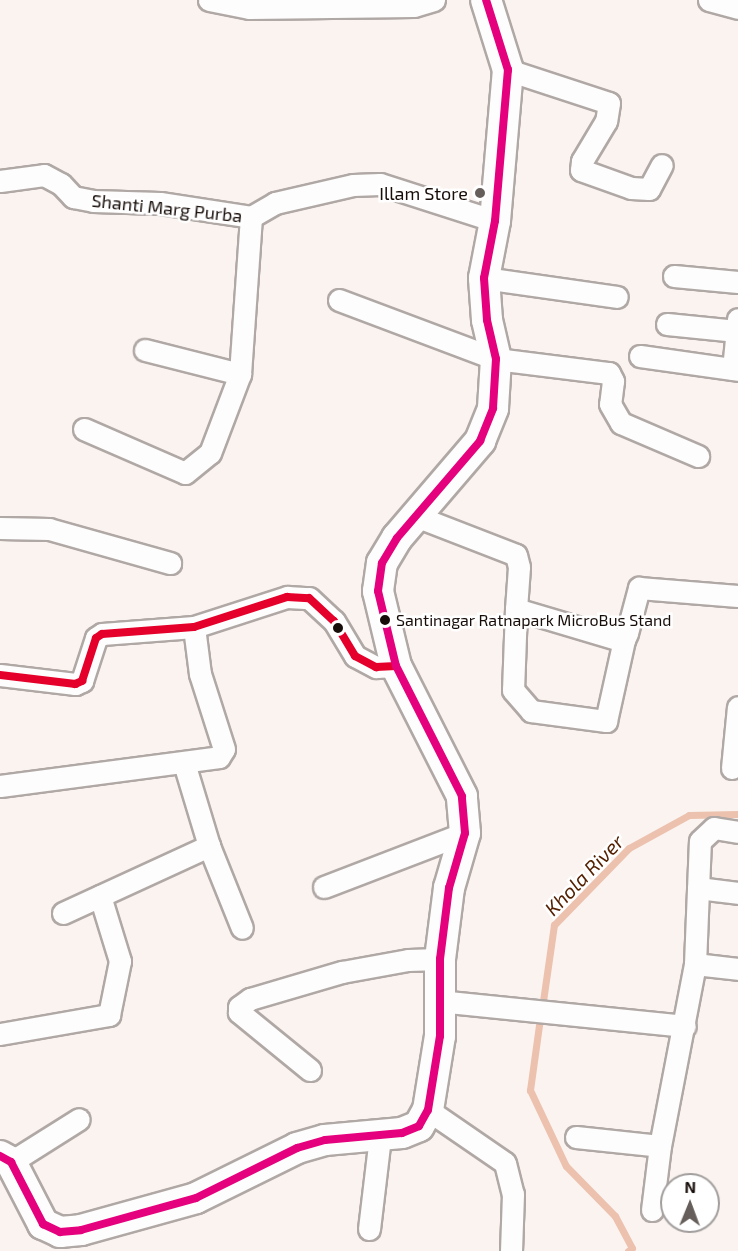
<!DOCTYPE html>
<style>
body{margin:0}
#map{position:relative;width:738px;height:1251px;overflow:hidden;background:#faf3f0;font-family:"Exo 2",sans-serif}
div>[style]{position:absolute}
.stream>*{height:7px;margin:-3.5px;padding:0 3.5px;transform-origin:3.5px;border-radius:3.5px;background:#ecc1ae}
.roads{filter:drop-shadow(2px 0 #b0a8a5) drop-shadow(-2px 0 #b0a8a5) drop-shadow(0 2px #b0a8a5) drop-shadow(0 -2px #b0a8a5)}
.minor>*{height:21px;margin:-10.5px;padding:0 10.5px;transform-origin:10.5px;border-radius:10.5px;background:#fefdfd}
.secondary>*{height:30px;margin:-15px;padding:0 15px;transform-origin:15px;border-radius:15px;background:#fefdfd}
.bus-1>*{height:8px;margin:-4px;padding:0 4px;transform-origin:4px;border-radius:4px;background:#e4002b}
.bus-2>*{height:8px;margin:-4px;padding:0 4px;transform-origin:4px;border-radius:4px;background:#e5007d}
.dots>*{width:16px;height:16px;translate:-50% -50%;box-sizing:border-box;border:3px solid #fff;border-radius:50%}
span{translate:-50% -50%;white-space:nowrap;text-align:center;line-height:1.15;-webkit-text-stroke:5px #fff;paint-order:stroke}
.bus-label{font-size:16px;color:#170d09}
.left{translate:0 -50%;text-align:left}
.poi-label{font-size:18px;color:#170d09}
.right{translate:-100% -50%;text-align:right}
.street-label{font-size:18px;color:#170d09}
.water-label{font-size:20px;color:#542002;font-style:italic}
.north{position:absolute;left:660px;top:1173px;width:60px;height:60px;box-sizing:border-box;background:#fff;border:2px solid #a29e9d;border-radius:50%;rotate:1deg;font-size:16px;font-weight:700;line-height:24px;text-align:center;color:#170d09}
.north::after{content:'';display:block;margin:auto;width:21px;height:27px;background:#665e5a;clip-path:polygon(50% 0,100% 100%,50% 72%,0 100%)}
</style>
<div id="map">
<div class="stream">
<div style="left:543px;top:1001px;width:77px;rotate:-81.8deg"></div>
<div style="left:554px;top:925px;width:107px;rotate:-45.8deg"></div>
<div style="left:629px;top:848px;width:68px;rotate:-28.8deg"></div>
<div style="left:689px;top:815px;width:49px;rotate:-1.2deg"></div>
<div style="left:540px;top:1018px;width:73px;rotate:97.9deg"></div>
<div style="left:530px;top:1090px;width:84px;rotate:64.7deg"></div>
<div style="left:566px;top:1166px;width:70px;rotate:45.6deg"></div>
<div style="left:615px;top:1216px;width:36px;rotate:62deg"></div>
<div style="left:632px;top:1248px;width:5px;rotate:143deg"></div>
</div>
<div class="roads">
<div class="minor">
<div style="left:209px;top:0;width:41px;rotate:11.3deg"></div>
<div style="left:249px;top:8px;width:165px;rotate:-0.7deg"></div>
<div style="left:414px;top:6px;width:21px;rotate:-17deg"></div>
<div style="left:709px;top:0;width:30px;rotate:15deg"></div>
<div style="left:508px;top:70px;width:106px;rotate:18.1deg"></div>
<div style="left:609px;top:103px;width:18px;rotate:99deg"></div>
<div style="left:606px;top:121px;width:47px;rotate:121deg"></div>
<div style="left:582px;top:161px;width:9px;rotate:96deg"></div>
<div style="left:581px;top:170px;width:53px;rotate:19.8deg"></div>
<div style="left:631px;top:188px;width:18px;rotate:3deg"></div>
<div style="left:649px;top:189px;width:27px;rotate:-62deg"></div>
<div style="left:0;top:181px;width:44px;rotate:-7.8deg"></div>
<div style="left:44px;top:175px;width:19px;rotate:28deg"></div>
<div style="left:61px;top:184px;width:18px;rotate:47deg"></div>
<div style="left:73px;top:197px;width:20px;rotate:11deg"></div>
<div style="left:93px;top:201px;width:67px;rotate:1.7deg"></div>
<div style="left:160px;top:203px;width:92px;rotate:8.7deg"></div>
<div style="left:251px;top:217px;width:28px;rotate:-30deg"></div>
<div style="left:275px;top:203px;width:80px;rotate:-13deg"></div>
<div style="left:353px;top:185px;width:27px;rotate:-2deg"></div>
<div style="left:380px;top:184px;width:121px;rotate:17.8deg"></div>
<div style="left:674px;top:276px;width:64px;rotate:5.4deg"></div>
<div style="left:484px;top:278px;width:134px;rotate:8.1deg"></div>
<div style="left:339px;top:300px;width:168px;rotate:20.6deg"></div>
<div style="left:496px;top:359px;width:114px;rotate:7.1deg"></div>
<div style="left:609px;top:373px;width:9px;rotate:63deg"></div>
<div style="left:613px;top:381px;width:23px;rotate:97deg"></div>
<div style="left:610px;top:404px;width:22px;rotate:60deg"></div>
<div style="left:621px;top:423px;width:84px;rotate:23.2deg"></div>
<div style="left:667px;top:324px;width:70px;rotate:5.7deg"></div>
<div style="left:145px;top:350px;width:98px;rotate:14.2deg"></div>
<div style="left:640px;top:356px;width:99px;rotate:8.1deg"></div>
<div style="left:733px;top:369px;width:50px;rotate:-84.3deg"></div>
<div style="left:84px;top:429px;width:110px;rotate:23.5deg"></div>
<div style="left:185px;top:473px;width:32px;rotate:-39deg"></div>
<div style="left:210px;top:453px;width:85px;rotate:-69.2deg"></div>
<div style="left:240px;top:374px;width:157px;rotate:-86deg"></div>
<div style="left:413px;top:515px;width:110px;rotate:21.2deg"></div>
<div style="left:516px;top:555px;width:12px;rotate:76deg"></div>
<div style="left:519px;top:567px;width:42px;rotate:94.1deg"></div>
<div style="left:516px;top:609px;width:105px;rotate:16.5deg"></div>
<div style="left:617px;top:639px;width:7px;rotate:8deg"></div>
<div style="left:624px;top:640px;width:8px;rotate:-67deg"></div>
<div style="left:627px;top:633px;width:47px;rotate:-75.1deg"></div>
<div style="left:639px;top:588px;width:99px;rotate:4.6deg"></div>
<div style="left:0;top:528px;width:49px;rotate:1.2deg"></div>
<div style="left:49px;top:529px;width:126px;rotate:15.7deg"></div>
<div style="left:516px;top:609px;width:81px;rotate:92.1deg"></div>
<div style="left:513px;top:690px;width:28px;rotate:49deg"></div>
<div style="left:531px;top:711px;width:76px;rotate:7.6deg"></div>
<div style="left:606px;top:721px;width:83px;rotate:-77.5deg"></div>
<div style="left:0;top:675px;width:76px;rotate:6.8deg"></div>
<div style="left:75px;top:684px;width:8px;rotate:-23deg"></div>
<div style="left:82px;top:681px;width:45px;rotate:-72deg"></div>
<div style="left:96px;top:638px;width:7px;rotate:-34deg"></div>
<div style="left:102px;top:634px;width:92px;rotate:-4.4deg"></div>
<div style="left:194px;top:627px;width:98px;rotate:-17.9deg"></div>
<div style="left:287px;top:597px;width:22px;rotate:3deg"></div>
<div style="left:309px;top:598px;width:34px;rotate:43deg"></div>
<div style="left:334px;top:621px;width:41px;rotate:59deg"></div>
<div style="left:355px;top:656px;width:24px;rotate:28deg"></div>
<div style="left:376px;top:667px;width:20px;rotate:-3deg"></div>
<div style="left:184px;top:763px;width:87px;rotate:73.2deg"></div>
<div style="left:209px;top:846px;width:88px;rotate:68.1deg"></div>
<div style="left:732px;top:768px;width:61px;rotate:-84.4deg"></div>
<div style="left:0;top:786px;width:221px;rotate:-7.5deg"></div>
<div style="left:219px;top:757px;width:9px;rotate:-58deg"></div>
<div style="left:224px;top:749px;width:79px;rotate:-107.7deg"></div>
<div style="left:200px;top:674px;width:47px;rotate:-97.3deg"></div>
<div style="left:324px;top:887px;width:151px;rotate:-21deg"></div>
<div style="left:698px;top:888px;width:40px;rotate:7.1deg"></div>
<div style="left:63px;top:913px;width:161px;rotate:-24.7deg"></div>
<div style="left:695px;top:964px;width:43px;rotate:6.6deg"></div>
<div style="left:439px;top:1001px;width:247px;rotate:5.8deg"></div>
<div style="left:0;top:1034px;width:111px;rotate:-9.9deg"></div>
<div style="left:109px;top:1015px;width:55px;rotate:-78.5deg"></div>
<div style="left:120px;top:961px;width:68px;rotate:-107.1deg"></div>
<div style="left:310px;top:1070px;width:92px;rotate:-140.8deg"></div>
<div style="left:239px;top:1012px;width:5px;rotate:-90deg"></div>
<div style="left:239px;top:1007px;width:14px;rotate:-36deg"></div>
<div style="left:250px;top:999px;width:96px;rotate:-16.4deg"></div>
<div style="left:342px;top:972px;width:67px;rotate:-10.3deg"></div>
<div style="left:408px;top:960px;width:32px;rotate:-2deg"></div>
<div style="left:428px;top:1110px;width:93px;rotate:34.5deg"></div>
<div style="left:505px;top:1163px;width:32px;rotate:76deg"></div>
<div style="left:513px;top:1194px;width:57px;rotate:92deg"></div>
<div style="left:576px;top:1137px;width:84px;rotate:6.1deg"></div>
<div style="left:11px;top:1162px;width:80px;rotate:-32.3deg"></div>
<div style="left:652px;top:1210px;width:64px;rotate:-82.9deg"></div>
<div style="left:660px;top:1146px;width:185px;rotate:-79.1deg"></div>
<div style="left:695px;top:964px;width:123px;rotate:-87.7deg"></div>
<div style="left:700px;top:841px;width:19px;rotate:-43deg"></div>
<div style="left:714px;top:828px;width:24px;rotate:9deg"></div>
<div style="left:369px;top:1229px;width:93px;rotate:-83.2deg"></div>
</div>
<div class="secondary">
<div style="left:0;top:1156px;width:13px;rotate:29deg"></div>
<div style="left:11px;top:1162px;width:70px;rotate:62.7deg"></div>
<div style="left:43px;top:1224px;width:19px;rotate:25deg"></div>
<div style="left:60px;top:1232px;width:21px;rotate:-5deg"></div>
<div style="left:81px;top:1230px;width:119px;rotate:-15.5deg"></div>
<div style="left:196px;top:1198px;width:113px;rotate:-26.3deg"></div>
<div style="left:297px;top:1148px;width:29px;rotate:-16deg"></div>
<div style="left:325px;top:1140px;width:77px;rotate:-5.2deg"></div>
<div style="left:402px;top:1133px;width:18px;rotate:-22deg"></div>
<div style="left:419px;top:1126px;width:18px;rotate:-61deg"></div>
<div style="left:428px;top:1110px;width:75px;rotate:-80.8deg"></div>
<div style="left:440px;top:1036px;width:77px;rotate:-90deg"></div>
<div style="left:440px;top:959px;width:72px;rotate:-82.8deg"></div>
<div style="left:449px;top:888px;width:57px;rotate:-73.8deg"></div>
<div style="left:465px;top:833px;width:37px;rotate:-95deg"></div>
<div style="left:462px;top:796px;width:146px;rotate:-116.9deg"></div>
<div style="left:396px;top:666px;width:77px;rotate:-103.5deg"></div>
<div style="left:378px;top:591px;width:28px;rotate:-82deg"></div>
<div style="left:382px;top:563px;width:29px;rotate:-59deg"></div>
<div style="left:397px;top:538px;width:128px;rotate:-49.4deg"></div>
<div style="left:480px;top:441px;width:35px;rotate:-68deg"></div>
<div style="left:493px;top:408px;width:49px;rotate:-86.5deg"></div>
<div style="left:496px;top:359px;width:40px;rotate:-103deg"></div>
<div style="left:487px;top:320px;width:42px;rotate:-94.1deg"></div>
<div style="left:484px;top:278px;width:58px;rotate:-79.1deg"></div>
<div style="left:495px;top:221px;width:152px;rotate:-85.1deg"></div>
<div style="left:508px;top:70px;width:73px;rotate:-107.4deg"></div>
</div>
</div>
<div class="bus-1">
<div style="left:0;top:675px;width:76px;rotate:6.8deg"></div>
<div style="left:75px;top:684px;width:8px;rotate:-23deg"></div>
<div style="left:82px;top:681px;width:45px;rotate:-72deg"></div>
<div style="left:96px;top:638px;width:7px;rotate:-34deg"></div>
<div style="left:102px;top:634px;width:92px;rotate:-4.4deg"></div>
<div style="left:194px;top:627px;width:98px;rotate:-17.9deg"></div>
<div style="left:287px;top:597px;width:22px;rotate:3deg"></div>
<div style="left:309px;top:598px;width:34px;rotate:43deg"></div>
<div style="left:334px;top:621px;width:41px;rotate:59deg"></div>
<div style="left:355px;top:656px;width:24px;rotate:28deg"></div>
<div style="left:376px;top:667px;width:20px;rotate:-3deg"></div>
</div>
<div class="bus-2">
<div style="left:0;top:1156px;width:13px;rotate:29deg"></div>
<div style="left:11px;top:1162px;width:70px;rotate:62.7deg"></div>
<div style="left:43px;top:1224px;width:19px;rotate:25deg"></div>
<div style="left:60px;top:1232px;width:21px;rotate:-5deg"></div>
<div style="left:81px;top:1230px;width:119px;rotate:-15.5deg"></div>
<div style="left:196px;top:1198px;width:113px;rotate:-26.3deg"></div>
<div style="left:297px;top:1148px;width:29px;rotate:-16deg"></div>
<div style="left:325px;top:1140px;width:77px;rotate:-5.2deg"></div>
<div style="left:402px;top:1133px;width:18px;rotate:-22deg"></div>
<div style="left:419px;top:1126px;width:18px;rotate:-61deg"></div>
<div style="left:428px;top:1110px;width:75px;rotate:-80.8deg"></div>
<div style="left:440px;top:1036px;width:77px;rotate:-90deg"></div>
<div style="left:440px;top:959px;width:72px;rotate:-82.8deg"></div>
<div style="left:449px;top:888px;width:57px;rotate:-73.8deg"></div>
<div style="left:465px;top:833px;width:37px;rotate:-95deg"></div>
<div style="left:462px;top:796px;width:146px;rotate:-116.9deg"></div>
<div style="left:396px;top:666px;width:77px;rotate:-103.5deg"></div>
<div style="left:378px;top:591px;width:28px;rotate:-82deg"></div>
<div style="left:382px;top:563px;width:29px;rotate:-59deg"></div>
<div style="left:397px;top:538px;width:128px;rotate:-49.4deg"></div>
<div style="left:480px;top:441px;width:35px;rotate:-68deg"></div>
<div style="left:493px;top:408px;width:49px;rotate:-86.5deg"></div>
<div style="left:496px;top:359px;width:40px;rotate:-103deg"></div>
<div style="left:487px;top:320px;width:42px;rotate:-94.1deg"></div>
<div style="left:484px;top:278px;width:58px;rotate:-79.1deg"></div>
<div style="left:495px;top:221px;width:152px;rotate:-85.1deg"></div>
<div style="left:508px;top:70px;width:73px;rotate:-107.4deg"></div>
</div>
<div class="dots">
<div style="left:480px;top:193px;background:#665e5a"></div>
<div style="left:385px;top:620px;background:#170d09"></div>
<div style="left:338px;top:628px;background:#170d09"></div>
</div>
<div class="bus-label">
<span class="left" style="left:396px;top:620px">Santinagar Ratnapark MicroBus Stand</span>
</div>
<div class="poi-label">
<span class="right" style="left:468px;top:193px">Illam Store</span>
</div>
<div class="street-label">
<span style="left:167px;top:208px;rotate:6deg">Shanti Marg Purba</span>
</div>
<div class="water-label">
<span style="left:584px;top:875px;rotate:-46deg">Khola River</span>
</div>
<div class="north">N</div>
</div>
